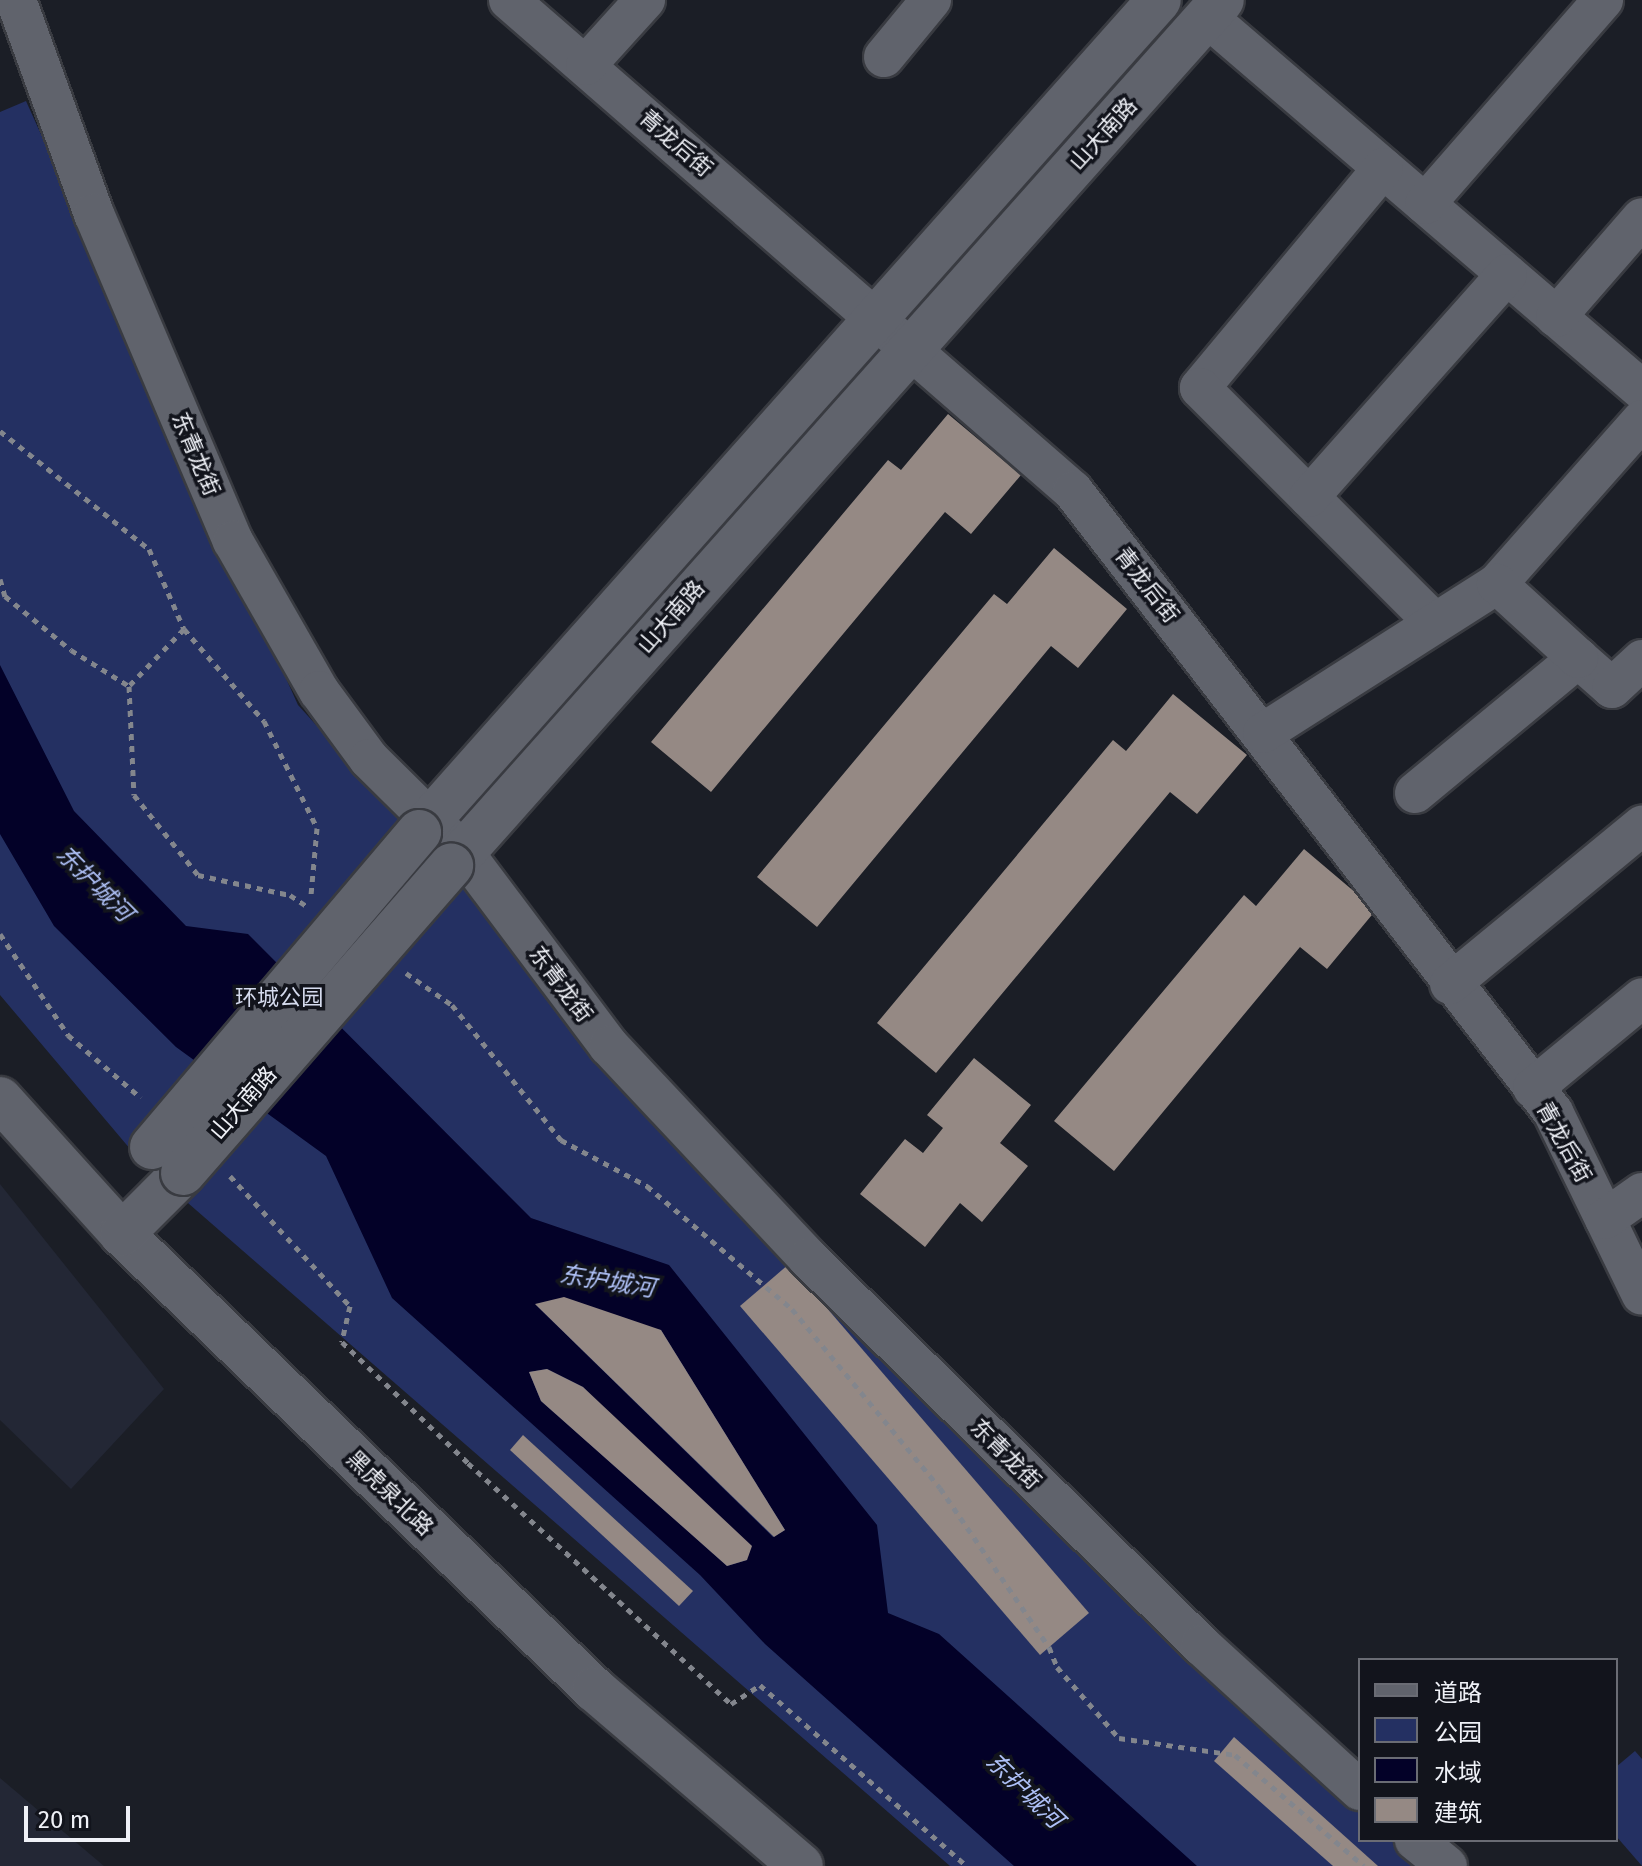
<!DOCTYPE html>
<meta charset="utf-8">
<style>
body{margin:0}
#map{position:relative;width:1642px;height:1866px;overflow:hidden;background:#1b1e26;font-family:"Fira Sans","Noto Sans SC",sans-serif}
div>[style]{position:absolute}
.built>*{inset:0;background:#232735}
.green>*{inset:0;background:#243062}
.water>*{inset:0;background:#030128}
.building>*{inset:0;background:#958984}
.path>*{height:5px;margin-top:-2.5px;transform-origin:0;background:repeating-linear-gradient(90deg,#83868d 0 6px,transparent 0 12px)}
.roads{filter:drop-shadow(2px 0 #393b41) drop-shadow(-2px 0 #393b41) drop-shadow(0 2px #393b41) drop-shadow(0 -2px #393b41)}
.street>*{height:40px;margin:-20px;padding:0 20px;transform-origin:20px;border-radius:20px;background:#60636c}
.secondary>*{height:44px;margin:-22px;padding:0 22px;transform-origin:22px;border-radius:22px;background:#60636c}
.bridges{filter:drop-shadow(2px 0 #393b41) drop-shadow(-2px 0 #393b41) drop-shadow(0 2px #393b41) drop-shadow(0 -2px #393b41)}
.secondary-bridge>*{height:44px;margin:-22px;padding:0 22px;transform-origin:22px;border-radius:22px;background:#60636c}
span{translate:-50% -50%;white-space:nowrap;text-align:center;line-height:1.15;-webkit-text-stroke:7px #12141c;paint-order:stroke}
.street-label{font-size:22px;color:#eff1f7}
.park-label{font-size:22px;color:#d5dbee}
.water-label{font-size:24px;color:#aec0f6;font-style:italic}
.legend{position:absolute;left:1358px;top:1658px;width:260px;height:184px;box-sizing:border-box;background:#12141c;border:2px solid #6a6c74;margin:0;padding:10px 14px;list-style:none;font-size:24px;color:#eff1f7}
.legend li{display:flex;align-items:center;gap:16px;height:40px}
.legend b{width:40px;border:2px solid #6a6c74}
.scale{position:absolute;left:24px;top:1806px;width:106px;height:36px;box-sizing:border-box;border:4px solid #eff1f7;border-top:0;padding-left:10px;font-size:24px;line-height:28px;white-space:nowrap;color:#eff1f7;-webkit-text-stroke:6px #12141c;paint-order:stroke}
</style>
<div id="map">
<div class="built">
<div style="clip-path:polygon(0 1184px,164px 1389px,71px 1489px,0 1420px)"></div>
<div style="clip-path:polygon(0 1778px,104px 1866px,0 1866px)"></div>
</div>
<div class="green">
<div style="clip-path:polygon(26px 101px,298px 705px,733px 1185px,1360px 1784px,1360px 1840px,1419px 1840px,1446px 1866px,950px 1866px,142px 1163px,0 995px,0 112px)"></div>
<div style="clip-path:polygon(1635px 1751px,1642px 1759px,1642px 1866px,1616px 1836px,1616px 1767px)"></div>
</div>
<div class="water">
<div style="clip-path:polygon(evenodd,0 665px,74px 811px,186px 926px,248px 934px,531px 1218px,669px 1265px,877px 1525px,888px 1613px,939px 1634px,1197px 1866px,1014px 1866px,765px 1644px,700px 1575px,392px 1298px,326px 1156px,176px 1047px,54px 926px,0 834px,0 665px,536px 1305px,661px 1330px,785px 1530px,773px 1537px,536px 1305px,0 665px,547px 1369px,583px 1387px,747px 1560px,727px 1566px,541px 1401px,529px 1372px,547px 1369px)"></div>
</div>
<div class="building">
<div style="clip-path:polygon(948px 414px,1021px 475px,971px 534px,945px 512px,711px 792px,651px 742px,888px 460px,901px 470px)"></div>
<div style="clip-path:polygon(1054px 548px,1127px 609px,1078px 668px,1051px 646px,817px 927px,757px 877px,994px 594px,1007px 604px)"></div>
<div style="clip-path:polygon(1173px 694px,1247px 755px,1197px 814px,1170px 792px,936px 1073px,877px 1023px,1113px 740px,1126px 751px)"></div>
<div style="clip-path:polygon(1304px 849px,1376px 910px,1327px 969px,1300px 947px,1114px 1171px,1054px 1121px,1244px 895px,1256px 906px)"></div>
<div style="clip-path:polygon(974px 1058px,1031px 1105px,1000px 1143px,1028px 1166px,982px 1222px,960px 1203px,925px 1247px,860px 1194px,905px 1139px,923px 1153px,943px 1128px,927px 1115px)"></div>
<div style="clip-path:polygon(789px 1264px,1089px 1613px,1040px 1655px,740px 1306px)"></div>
<div style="clip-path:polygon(564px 1297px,661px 1330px,785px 1530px,774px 1537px,535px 1304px)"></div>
<div style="clip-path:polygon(547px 1369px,583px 1387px,752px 1546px,747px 1560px,727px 1566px,541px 1401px,529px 1372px)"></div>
<div style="clip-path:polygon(523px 1435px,693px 1591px,679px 1606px,510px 1450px)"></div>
<div style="clip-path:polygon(1234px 1737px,1378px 1866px,1333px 1866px,1214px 1761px)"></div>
</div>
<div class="path">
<div style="left:0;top:431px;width:190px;rotate:38.4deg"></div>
<div style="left:149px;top:549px;width:87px;rotate:66.4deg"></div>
<div style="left:184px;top:629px;width:122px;rotate:49deg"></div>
<div style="left:264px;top:721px;width:119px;rotate:63.6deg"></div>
<div style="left:317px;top:828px;width:67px;rotate:95.1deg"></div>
<div style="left:0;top:579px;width:18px;rotate:74deg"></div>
<div style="left:5px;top:596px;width:85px;rotate:39.3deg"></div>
<div style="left:71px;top:650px;width:68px;rotate:31.8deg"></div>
<div style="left:184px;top:629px;width:79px;rotate:134deg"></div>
<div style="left:129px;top:686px;width:109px;rotate:87.4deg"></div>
<div style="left:134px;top:795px;width:102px;rotate:51.3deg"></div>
<div style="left:198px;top:875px;width:94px;rotate:12.3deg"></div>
<div style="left:290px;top:895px;width:22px;rotate:34deg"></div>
<div style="left:0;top:934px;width:122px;rotate:56deg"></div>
<div style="left:68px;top:1035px;width:96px;rotate:40.8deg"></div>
<div style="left:406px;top:973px;width:56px;rotate:34.8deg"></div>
<div style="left:452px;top:1005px;width:174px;rotate:51.1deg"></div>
<div style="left:561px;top:1140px;width:98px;rotate:28.1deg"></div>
<div style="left:647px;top:1186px;width:190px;rotate:40.3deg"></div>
<div style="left:792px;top:1309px;width:232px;rotate:50.4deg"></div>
<div style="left:940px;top:1488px;width:193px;rotate:55.6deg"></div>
<div style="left:1049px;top:1647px;width:22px;rotate:68deg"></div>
<div style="left:1057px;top:1667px;width:94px;rotate:48.9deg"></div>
<div style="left:1119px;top:1738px;width:117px;rotate:8.3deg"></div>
<div style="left:1235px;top:1755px;width:170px;rotate:40.7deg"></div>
<div style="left:230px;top:1176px;width:177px;rotate:47.3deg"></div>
<div style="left:350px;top:1306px;width:37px;rotate:103deg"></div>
<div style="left:342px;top:1342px;width:175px;rotate:43.8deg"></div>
<div style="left:468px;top:1463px;width:357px;rotate:42.5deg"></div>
<div style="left:731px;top:1704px;width:35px;rotate:-33deg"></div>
<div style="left:760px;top:1685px;width:275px;rotate:41.2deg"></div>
</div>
<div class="roads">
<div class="street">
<div style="left:16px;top:0;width:228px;rotate:70deg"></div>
<div style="left:94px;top:214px;width:355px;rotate:67deg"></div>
<div style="left:233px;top:541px;width:173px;rotate:60.2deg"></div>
<div style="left:319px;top:691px;width:84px;rotate:53.7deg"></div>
<div style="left:369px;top:759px;width:134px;rotate:44.7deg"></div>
<div style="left:464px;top:853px;width:241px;rotate:53.1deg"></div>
<div style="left:609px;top:1046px;width:291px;rotate:46.8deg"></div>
<div style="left:808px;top:1258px;width:552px;rotate:44.56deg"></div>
<div style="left:1201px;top:1645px;width:215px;rotate:42.4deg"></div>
<div style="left:509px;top:0;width:748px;rotate:41.04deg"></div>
<div style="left:1073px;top:491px;width:785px;rotate:52.3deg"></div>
<div style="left:1553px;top:1112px;width:203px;rotate:64.1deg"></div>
<div style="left:1207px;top:17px;width:573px;rotate:40.61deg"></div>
<div style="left:884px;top:57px;width:74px;rotate:-50.5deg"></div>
<div style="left:586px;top:65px;width:88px;rotate:-47.8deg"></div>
<div style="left:1383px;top:168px;width:286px;rotate:129.8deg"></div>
<div style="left:1200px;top:388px;width:332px;rotate:45deg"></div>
<div style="left:1425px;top:204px;width:271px;rotate:-48.9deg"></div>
<div style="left:1556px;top:317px;width:131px;rotate:-49deg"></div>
<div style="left:1309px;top:497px;width:298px;rotate:-48.4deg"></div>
<div style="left:1578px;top:658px;width:45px;rotate:41.4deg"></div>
<div style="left:1612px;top:688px;width:41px;rotate:-43deg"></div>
<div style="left:1263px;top:733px;width:277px;rotate:-32.5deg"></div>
<div style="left:1497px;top:584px;width:219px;rotate:-48.5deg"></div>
<div style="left:1415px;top:793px;width:212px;rotate:-39.6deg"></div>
<div style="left:1578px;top:658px;width:110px;rotate:-137.6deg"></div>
<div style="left:1450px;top:984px;width:249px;rotate:-39.5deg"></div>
<div style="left:1533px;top:1088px;width:141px;rotate:-39.5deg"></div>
<div style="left:1605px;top:1219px;width:45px;rotate:-35.1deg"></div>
<div style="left:1415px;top:1840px;width:41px;rotate:39.1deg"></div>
</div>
<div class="secondary">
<div style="left:419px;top:832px;width:1113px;rotate:-48.35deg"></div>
<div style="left:451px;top:866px;width:1159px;rotate:-48.32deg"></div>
<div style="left:0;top:1099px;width:182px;rotate:47.9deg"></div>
<div style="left:122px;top:1234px;width:656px;rotate:43.95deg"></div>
<div style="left:594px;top:1689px;width:272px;rotate:40.5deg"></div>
<div style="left:122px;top:1234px;width:86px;rotate:-45deg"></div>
</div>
</div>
<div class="bridges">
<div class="secondary-bridge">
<div style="left:152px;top:1147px;width:413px;rotate:-49.7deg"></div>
<div style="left:183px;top:1173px;width:408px;rotate:-48.9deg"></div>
</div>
</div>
<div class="street-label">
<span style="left:1103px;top:134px;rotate:-48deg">山大南路</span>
<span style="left:676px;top:143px;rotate:41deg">青龙后街</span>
<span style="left:196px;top:454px;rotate:67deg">东青龙街</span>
<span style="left:1147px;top:585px;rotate:52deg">青龙后街</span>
<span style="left:671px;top:617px;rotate:-49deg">山大南路</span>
<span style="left:561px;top:984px;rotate:53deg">东青龙街</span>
<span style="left:243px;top:1103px;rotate:-49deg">山大南路</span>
<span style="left:1564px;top:1142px;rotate:61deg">青龙后街</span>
<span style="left:1006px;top:1454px;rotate:45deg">东青龙街</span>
<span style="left:390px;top:1493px;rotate:44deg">黑虎泉北路</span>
</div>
<div class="park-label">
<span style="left:279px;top:998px">环城公园</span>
</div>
<div class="water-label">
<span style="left:94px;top:884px;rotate:45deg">东护城河</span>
<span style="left:607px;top:1282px;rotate:9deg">东护城河</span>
<span style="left:1024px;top:1791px;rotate:44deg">东护城河</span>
</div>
<ul class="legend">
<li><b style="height:10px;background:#60636c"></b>道路</li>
<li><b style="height:22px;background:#243062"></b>公园</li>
<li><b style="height:22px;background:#030128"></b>水域</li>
<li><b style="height:22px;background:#958984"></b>建筑</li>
</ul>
<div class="scale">20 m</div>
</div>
